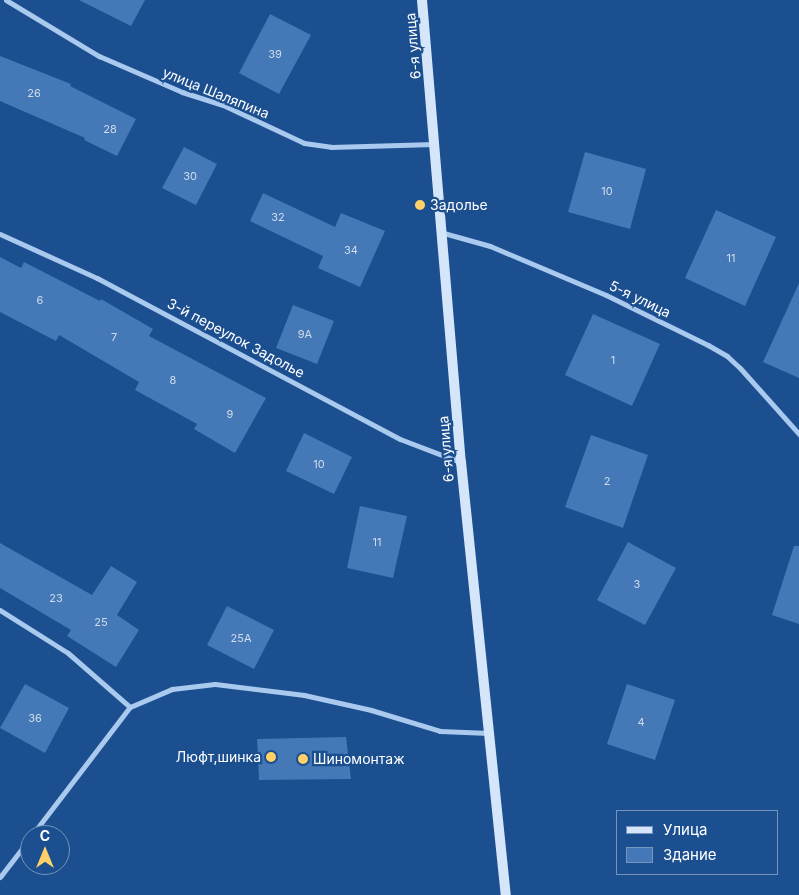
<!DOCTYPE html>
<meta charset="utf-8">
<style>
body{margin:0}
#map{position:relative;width:799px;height:895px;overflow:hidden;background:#1b4f8f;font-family:Inter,sans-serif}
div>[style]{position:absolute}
.building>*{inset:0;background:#4478b7}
.street>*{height:5px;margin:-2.5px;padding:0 2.5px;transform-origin:2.5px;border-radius:2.5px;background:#a9c9ee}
.secondary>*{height:10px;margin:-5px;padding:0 5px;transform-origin:5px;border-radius:5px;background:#d6e6fa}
.dots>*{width:14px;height:14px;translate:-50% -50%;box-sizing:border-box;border:2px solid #1b4f8f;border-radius:50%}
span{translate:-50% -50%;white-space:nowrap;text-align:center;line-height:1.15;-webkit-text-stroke:4.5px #1b4f8f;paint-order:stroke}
.number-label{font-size:11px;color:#d0dded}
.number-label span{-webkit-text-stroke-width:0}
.street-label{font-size:14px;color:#fff}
.poi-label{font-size:14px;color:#fff}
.left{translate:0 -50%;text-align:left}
.right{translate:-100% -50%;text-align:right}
.legend{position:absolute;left:616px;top:810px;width:162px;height:65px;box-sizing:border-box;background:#1b4f8f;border:1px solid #7695bc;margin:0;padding:6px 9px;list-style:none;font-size:15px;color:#fff}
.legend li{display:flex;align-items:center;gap:10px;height:25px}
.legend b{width:25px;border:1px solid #7695bc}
.north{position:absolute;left:20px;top:825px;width:50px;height:50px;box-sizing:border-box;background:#1b4f8f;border:1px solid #7695bc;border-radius:50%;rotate:0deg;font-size:14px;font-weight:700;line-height:20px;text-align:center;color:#fff}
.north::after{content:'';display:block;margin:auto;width:18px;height:22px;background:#ffd166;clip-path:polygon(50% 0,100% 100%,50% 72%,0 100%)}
</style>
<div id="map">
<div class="building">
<div style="clip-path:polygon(79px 0,145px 0,131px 26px)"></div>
<div style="clip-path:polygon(270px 14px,311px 35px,279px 94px,239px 73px)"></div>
<div style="clip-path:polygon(0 56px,71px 84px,70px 86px,136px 119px,117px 156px,84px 140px,85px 138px,0 101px)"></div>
<div style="clip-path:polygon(184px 147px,217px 164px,196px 205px,162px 188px)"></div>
<div style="clip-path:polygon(585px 152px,646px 169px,630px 229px,568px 212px)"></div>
<div style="clip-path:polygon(263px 193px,335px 227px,341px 213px,385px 231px,360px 287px,318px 268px,323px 256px,250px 221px)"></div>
<div style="clip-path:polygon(716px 210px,776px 237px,745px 306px,685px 278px)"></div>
<div style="clip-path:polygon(0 257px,21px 268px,24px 262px,100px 301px,101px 299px,153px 329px,149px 336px,266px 398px,235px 453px,194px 429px,197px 424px,135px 390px,139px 382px,59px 335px,56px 341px,0 312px)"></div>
<div style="clip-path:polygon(799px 283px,799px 378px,763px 362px)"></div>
<div style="clip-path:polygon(293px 305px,334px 321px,317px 364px,276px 348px)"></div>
<div style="clip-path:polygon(593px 314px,660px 344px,632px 406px,565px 375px)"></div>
<div style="clip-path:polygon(304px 433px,352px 457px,334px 494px,286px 471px)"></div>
<div style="clip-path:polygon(591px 435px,648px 455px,623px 528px,565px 507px)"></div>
<div style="clip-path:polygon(360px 506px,407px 516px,393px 578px,347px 568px)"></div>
<div style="clip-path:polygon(628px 542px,676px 568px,645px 625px,597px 600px)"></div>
<div style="clip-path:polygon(0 543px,92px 595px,111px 566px,137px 582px,117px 615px,139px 630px,116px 667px,67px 636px,71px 630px,0 588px)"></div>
<div style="clip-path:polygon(794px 546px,799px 546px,799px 624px,772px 615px)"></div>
<div style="clip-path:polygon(227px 606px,274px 630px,254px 669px,207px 645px)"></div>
<div style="clip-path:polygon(25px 684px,69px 708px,45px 753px,0 728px)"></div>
<div style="clip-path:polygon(627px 684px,675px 700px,655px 760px,607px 744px)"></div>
<div style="clip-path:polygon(346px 737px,351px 779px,259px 780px,257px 739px)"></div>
</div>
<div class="street">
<div style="left:6px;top:0;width:109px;rotate:31.1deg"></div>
<div style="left:99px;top:56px;width:90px;rotate:23.4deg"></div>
<div style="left:182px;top:92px;width:43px;rotate:17.6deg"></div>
<div style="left:223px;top:105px;width:89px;rotate:25.1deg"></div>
<div style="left:304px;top:143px;width:27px;rotate:8deg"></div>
<div style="left:331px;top:147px;width:103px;rotate:-1.7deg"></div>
<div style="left:440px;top:232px;width:52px;rotate:15.6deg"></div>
<div style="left:490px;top:246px;width:126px;rotate:22.9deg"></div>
<div style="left:606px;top:295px;width:114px;rotate:26.1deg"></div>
<div style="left:708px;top:345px;width:22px;rotate:30deg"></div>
<div style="left:727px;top:356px;width:18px;rotate:43deg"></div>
<div style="left:740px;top:368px;width:89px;rotate:48.2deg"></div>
<div style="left:0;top:234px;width:107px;rotate:24.4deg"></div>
<div style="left:97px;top:278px;width:343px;rotate:28deg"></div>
<div style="left:400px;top:439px;width:64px;rotate:21deg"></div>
<div style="left:0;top:610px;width:80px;rotate:32.3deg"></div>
<div style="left:68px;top:653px;width:82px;rotate:41.1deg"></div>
<div style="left:32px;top:835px;width:161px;rotate:-52.6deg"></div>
<div style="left:130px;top:707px;width:46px;rotate:-23.2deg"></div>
<div style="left:172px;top:689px;width:43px;rotate:-6.6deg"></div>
<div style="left:215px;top:684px;width:90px;rotate:7deg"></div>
<div style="left:304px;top:695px;width:69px;rotate:12.6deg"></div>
<div style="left:371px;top:710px;width:72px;rotate:16.9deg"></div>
<div style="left:440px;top:731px;width:49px;rotate:2.3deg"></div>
<div style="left:0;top:877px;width:49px;rotate:-52.4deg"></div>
</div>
<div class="secondary">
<div style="left:422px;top:0;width:464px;rotate:85.2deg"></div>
<div style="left:461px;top:462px;width:435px;rotate:84.1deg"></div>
</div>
<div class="dots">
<div style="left:420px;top:205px;background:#ffd166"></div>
<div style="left:271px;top:757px;background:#ffd166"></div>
<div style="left:303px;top:759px;background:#ffd166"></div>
</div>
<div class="number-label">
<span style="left:275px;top:54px">39</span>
<span style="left:34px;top:93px">26</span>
<span style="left:110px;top:129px">28</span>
<span style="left:190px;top:176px">30</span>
<span style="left:607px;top:191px">10</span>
<span style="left:278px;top:217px">32</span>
<span style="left:351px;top:250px">34</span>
<span style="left:731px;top:258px">11</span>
<span style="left:40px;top:300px">6</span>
<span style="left:305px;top:334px">9А</span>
<span style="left:114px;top:337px">7</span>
<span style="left:613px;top:360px">1</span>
<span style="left:173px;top:380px">8</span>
<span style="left:230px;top:414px">9</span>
<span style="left:319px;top:464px">10</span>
<span style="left:607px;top:481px">2</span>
<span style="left:377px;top:542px">11</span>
<span style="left:637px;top:584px">3</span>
<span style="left:56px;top:598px">23</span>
<span style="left:101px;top:622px">25</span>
<span style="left:241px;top:638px">25А</span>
<span style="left:35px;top:718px">36</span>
<span style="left:641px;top:722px">4</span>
</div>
<div class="street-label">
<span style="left:413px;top:46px;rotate:-95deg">6-я улица</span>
<span style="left:216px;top:93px;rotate:22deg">улица Шаляпина</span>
<span style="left:640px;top:299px;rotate:26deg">5-я улица</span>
<span style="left:236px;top:338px;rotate:28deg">3-й переулок Задолье</span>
<span style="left:446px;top:449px;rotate:-95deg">6-я улица</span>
</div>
<div class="poi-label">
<span class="left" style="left:430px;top:205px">Задолье</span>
<span class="right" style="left:261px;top:757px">Люфт,шинка</span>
<span class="left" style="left:313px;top:759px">Шиномонтаж</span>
</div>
<ul class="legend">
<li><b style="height:6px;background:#d6e6fa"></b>Улица</li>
<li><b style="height:14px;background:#4478b7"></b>Здание</li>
</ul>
<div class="north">С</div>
</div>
